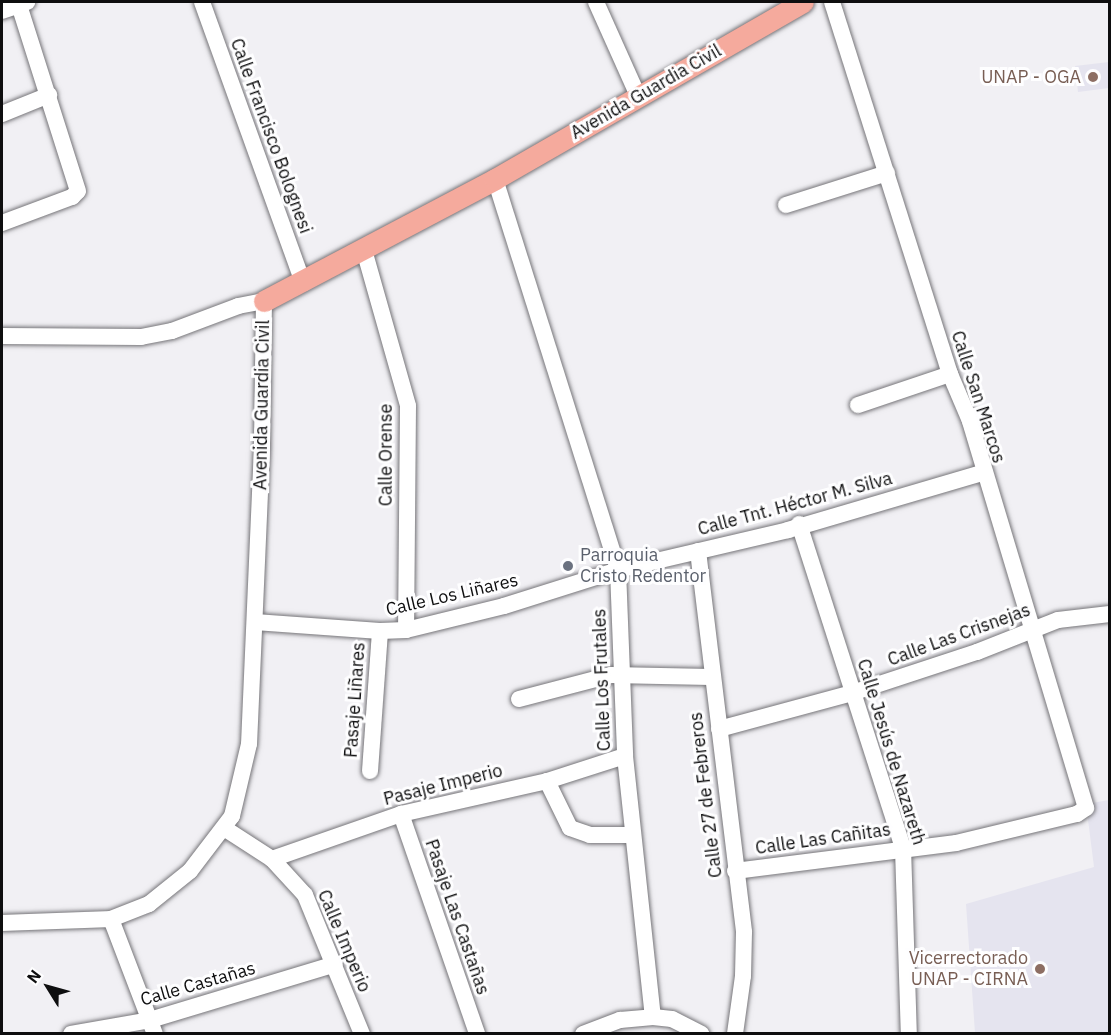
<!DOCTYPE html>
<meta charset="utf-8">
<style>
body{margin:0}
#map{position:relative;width:1111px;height:1035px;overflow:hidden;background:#f1f0f4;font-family:"IBM Plex Sans",sans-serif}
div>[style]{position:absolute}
.built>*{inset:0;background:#e5e4ef}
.roads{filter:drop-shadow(0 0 2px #767579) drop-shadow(0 0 2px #767579)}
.minor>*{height:16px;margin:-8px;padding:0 8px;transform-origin:8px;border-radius:8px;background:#fff}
.major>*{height:21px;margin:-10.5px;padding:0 10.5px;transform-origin:10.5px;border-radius:10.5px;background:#f5aa9d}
.dots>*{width:16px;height:16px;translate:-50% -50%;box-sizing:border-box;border:3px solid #fefeff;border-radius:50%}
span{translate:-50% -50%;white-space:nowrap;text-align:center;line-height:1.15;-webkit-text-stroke:6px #fefeff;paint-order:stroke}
.education-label{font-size:18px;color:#785e54}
.right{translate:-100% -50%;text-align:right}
.street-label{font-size:18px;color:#0e0e0f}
.worship-label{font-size:18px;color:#5b616d}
.left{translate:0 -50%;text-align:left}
.frame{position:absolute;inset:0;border:3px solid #0e0e0f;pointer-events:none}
.north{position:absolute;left:18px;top:957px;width:60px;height:60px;-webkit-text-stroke:4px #fefeff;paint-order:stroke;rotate:307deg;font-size:16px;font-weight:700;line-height:24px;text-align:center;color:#0e0e0f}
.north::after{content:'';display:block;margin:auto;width:21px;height:27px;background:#0e0e0f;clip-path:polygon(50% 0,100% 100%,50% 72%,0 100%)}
</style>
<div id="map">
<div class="built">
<div style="clip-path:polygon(1109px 62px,1109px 88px,1078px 92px,1075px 66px)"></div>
<div style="clip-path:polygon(1109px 800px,1109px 1033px,975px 1033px,966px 904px,1094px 867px,1086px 804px)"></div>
</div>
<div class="roads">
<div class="minor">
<div style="left:202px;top:2px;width:299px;rotate:70.2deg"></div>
<div style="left:596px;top:2px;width:103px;rotate:65.9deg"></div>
<div style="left:2px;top:11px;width:18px;rotate:-19deg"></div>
<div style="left:2px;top:114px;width:51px;rotate:-22deg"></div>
<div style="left:495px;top:179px;width:410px;rotate:72.5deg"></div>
<div style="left:618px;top:570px;width:186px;rotate:87.8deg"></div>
<div style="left:625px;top:756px;width:262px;rotate:83.9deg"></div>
<div style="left:786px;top:205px;width:106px;rotate:-17.6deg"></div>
<div style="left:2px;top:223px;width:75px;rotate:-20.4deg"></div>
<div style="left:72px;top:197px;width:8px;rotate:-45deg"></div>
<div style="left:78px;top:191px;width:195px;rotate:-107.6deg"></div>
<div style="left:19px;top:5px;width:9px;rotate:-21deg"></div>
<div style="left:364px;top:250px;width:162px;rotate:74.2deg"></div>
<div style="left:408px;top:406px;width:224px;rotate:90.5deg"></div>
<div style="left:2px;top:336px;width:139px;rotate:0.4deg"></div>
<div style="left:141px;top:337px;width:32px;rotate:-11deg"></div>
<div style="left:172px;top:331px;width:71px;rotate:-20.7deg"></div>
<div style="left:238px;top:306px;width:26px;rotate:-11deg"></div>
<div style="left:264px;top:301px;width:146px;rotate:90.8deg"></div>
<div style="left:262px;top:447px;width:297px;rotate:92.5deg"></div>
<div style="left:249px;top:744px;width:74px;rotate:103.3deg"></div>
<div style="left:232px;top:816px;width:69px;rotate:127.4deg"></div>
<div style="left:190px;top:871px;width:53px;rotate:141.2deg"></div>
<div style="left:149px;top:904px;width:41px;rotate:158.5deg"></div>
<div style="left:111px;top:919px;width:109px;rotate:177.9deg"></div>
<div style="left:858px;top:405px;width:97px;rotate:-18.6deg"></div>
<div style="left:799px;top:524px;width:340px;rotate:72.2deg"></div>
<div style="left:903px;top:848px;width:186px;rotate:88.2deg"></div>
<div style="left:698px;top:551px;width:384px;rotate:83.1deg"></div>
<div style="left:744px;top:932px;width:44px;rotate:91.3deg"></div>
<div style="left:743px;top:976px;width:59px;rotate:97.9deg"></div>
<div style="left:255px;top:622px;width:125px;rotate:4.1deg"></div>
<div style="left:380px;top:631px;width:26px;rotate:-2deg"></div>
<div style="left:406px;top:630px;width:101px;rotate:-13.8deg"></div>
<div style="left:504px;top:606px;width:120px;rotate:-17.5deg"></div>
<div style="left:618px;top:570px;width:175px;rotate:-13.2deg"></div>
<div style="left:788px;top:530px;width:202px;rotate:-16.4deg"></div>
<div style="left:519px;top:699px;width:95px;rotate:-14.6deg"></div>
<div style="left:611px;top:675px;width:100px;rotate:1.1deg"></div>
<div style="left:719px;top:729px;width:138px;rotate:-15.1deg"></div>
<div style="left:852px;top:693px;width:132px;rotate:-18.2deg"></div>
<div style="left:977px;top:652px;width:87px;rotate:-21.6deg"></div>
<div style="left:1058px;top:620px;width:52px;rotate:-6.6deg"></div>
<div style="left:370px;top:771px;width:140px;rotate:-85.9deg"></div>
<div style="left:547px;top:781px;width:52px;rotate:63.9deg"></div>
<div style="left:570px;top:828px;width:21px;rotate:19deg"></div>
<div style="left:590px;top:835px;width:42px"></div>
<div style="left:401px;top:814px;width:233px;rotate:70.9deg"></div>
<div style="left:224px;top:828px;width:57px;rotate:32.9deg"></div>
<div style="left:272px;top:859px;width:49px;rotate:47.5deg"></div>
<div style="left:305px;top:895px;width:150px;rotate:67.7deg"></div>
<div style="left:272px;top:859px;width:137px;rotate:-19.2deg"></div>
<div style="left:401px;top:814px;width:150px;rotate:-12.7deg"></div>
<div style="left:547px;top:781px;width:82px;rotate:-17.8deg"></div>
<div style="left:735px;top:871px;width:223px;rotate:-7.2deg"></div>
<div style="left:956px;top:843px;width:124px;rotate:-13.5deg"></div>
<div style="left:1077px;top:814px;width:11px;rotate:-34deg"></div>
<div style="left:1086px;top:808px;width:404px;rotate:-106.7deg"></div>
<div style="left:970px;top:421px;width:51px;rotate:-113.1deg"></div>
<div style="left:950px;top:374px;width:390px;rotate:-107.6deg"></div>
<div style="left:111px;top:919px;width:123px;rotate:69.1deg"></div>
<div style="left:71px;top:1034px;width:80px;rotate:-10deg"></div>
<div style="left:150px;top:1020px;width:193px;rotate:-16.8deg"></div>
<div style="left:583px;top:1034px;width:40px;rotate:-21deg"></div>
<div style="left:620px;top:1020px;width:33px;rotate:-5deg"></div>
<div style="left:653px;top:1017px;width:19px;rotate:6deg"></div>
<div style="left:672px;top:1019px;width:33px;rotate:27deg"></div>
</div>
<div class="major">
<div style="left:264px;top:301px;width:261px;rotate:-27.8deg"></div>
<div style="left:495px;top:179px;width:355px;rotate:-29.9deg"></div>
</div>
</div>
<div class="dots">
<div style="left:1093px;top:77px;background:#8d6e63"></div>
<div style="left:568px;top:566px;background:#6b7280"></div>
<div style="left:1040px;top:969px;background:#8d6e63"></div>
</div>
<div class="education-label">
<span class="right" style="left:1081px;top:77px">UNAP - OGA</span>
<span class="right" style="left:1028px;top:969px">Vicerrectorado<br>UNAP - CIRNA</span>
</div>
<div class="street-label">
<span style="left:646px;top:92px;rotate:-30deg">Avenida Guardia Civil</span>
<span style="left:271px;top:136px;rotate:70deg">Calle Francisco Bolognesi</span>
<span style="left:978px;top:397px;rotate:72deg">Calle San Marcos</span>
<span style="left:262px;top:405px;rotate:-89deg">Avenida Guardia Civil</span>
<span style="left:386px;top:455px;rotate:-90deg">Calle Orense</span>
<span style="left:795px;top:504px;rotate:-15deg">Calle Tnt. Héctor M. Silva</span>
<span style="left:452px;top:595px;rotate:-13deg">Calle Los Liñares</span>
<span style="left:959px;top:635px;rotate:-20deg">Calle Las Crisnejas</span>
<span style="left:602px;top:680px;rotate:-92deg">Calle Los Frutales</span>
<span style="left:355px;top:700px;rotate:-86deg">Pasaje Liñares</span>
<span style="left:891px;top:752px;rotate:73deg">Calle Jesús de Nazareth</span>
<span style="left:443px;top:785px;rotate:-14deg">Pasaje Imperio</span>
<span style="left:706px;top:795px;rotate:-97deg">Calle 27 de Febreros</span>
<span style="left:823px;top:839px;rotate:-8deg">Calle Las Cañitas</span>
<span style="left:457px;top:917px;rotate:71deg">Pasaje Las Castañas</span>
<span style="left:344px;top:941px;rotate:67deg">Calle Imperio</span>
<span style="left:198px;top:984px;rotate:-16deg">Calle Castañas</span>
</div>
<div class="worship-label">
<span class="left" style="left:580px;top:566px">Parroquia<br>Cristo Redentor</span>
</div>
<div class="frame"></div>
<div class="north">N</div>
</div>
